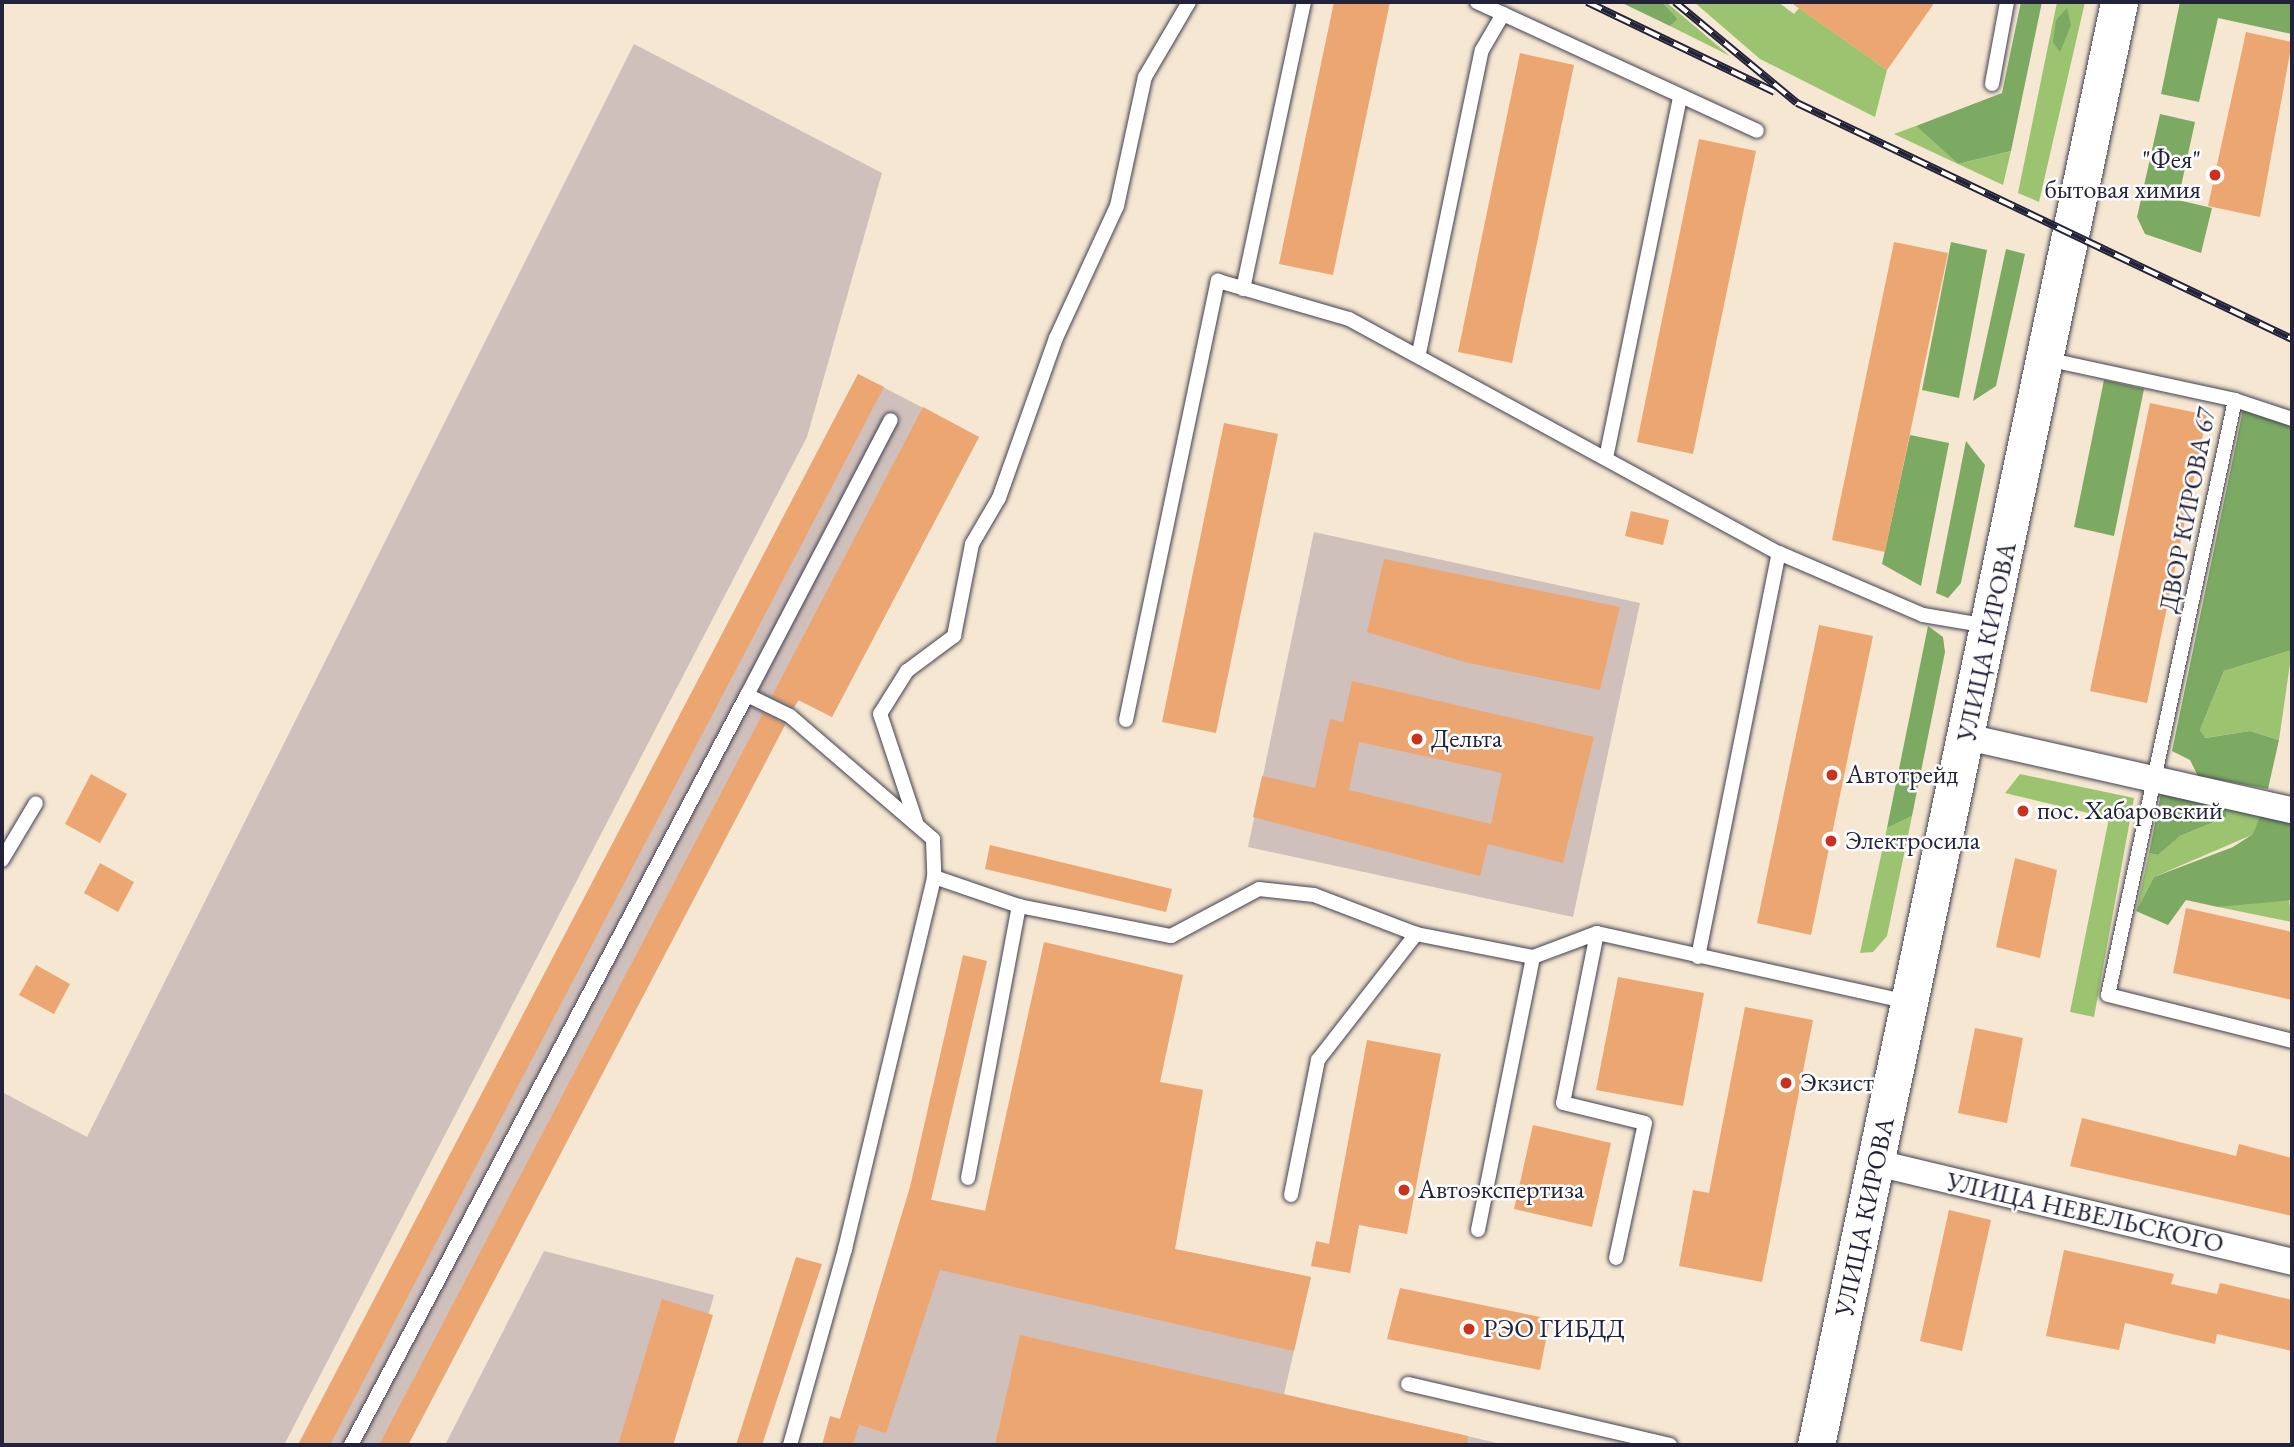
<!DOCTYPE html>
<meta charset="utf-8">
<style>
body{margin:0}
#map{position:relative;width:2294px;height:1447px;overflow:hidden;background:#f5e7d1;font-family:"EB Garamond",serif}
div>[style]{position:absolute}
.industrial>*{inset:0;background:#d0c0bc}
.green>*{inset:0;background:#9cc470}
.forest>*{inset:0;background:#7daa62}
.building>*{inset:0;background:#eca671}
.roads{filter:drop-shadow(0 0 2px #424052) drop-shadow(0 0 2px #424052)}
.lane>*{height:14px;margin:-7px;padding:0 7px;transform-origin:7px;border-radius:7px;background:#fff}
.street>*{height:26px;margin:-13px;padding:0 13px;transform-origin:13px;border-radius:13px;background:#fff}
.secondary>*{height:37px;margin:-18.5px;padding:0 18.5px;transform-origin:18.5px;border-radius:18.5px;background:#fff}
.rail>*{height:8px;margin-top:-4px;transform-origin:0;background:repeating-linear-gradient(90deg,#fff 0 16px,#22223b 0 32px);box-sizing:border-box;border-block:2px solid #22223b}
.dots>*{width:19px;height:19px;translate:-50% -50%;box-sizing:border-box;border:4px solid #fff;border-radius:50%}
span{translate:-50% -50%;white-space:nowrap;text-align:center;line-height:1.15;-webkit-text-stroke:5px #fff;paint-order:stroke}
.poi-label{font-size:26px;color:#22223b}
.right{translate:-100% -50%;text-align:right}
.left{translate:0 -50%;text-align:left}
.street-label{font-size:26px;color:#22223b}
.frame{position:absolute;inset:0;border:4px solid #22223b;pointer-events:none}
</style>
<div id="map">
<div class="industrial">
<div style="clip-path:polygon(634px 44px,882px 173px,807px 437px,284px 1445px,2px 1445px,2px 1092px,87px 1137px)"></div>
<div style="clip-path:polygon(858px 374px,979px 437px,832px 717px,798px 700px,408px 1445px,298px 1445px)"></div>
<div style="clip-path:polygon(1314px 532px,1640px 603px,1573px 917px,1248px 847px)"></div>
<div style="clip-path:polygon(908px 1195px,1311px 1277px,1284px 1394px,1506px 1445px,853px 1445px,858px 1425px,840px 1419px)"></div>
<div style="clip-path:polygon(544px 1251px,714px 1295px,673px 1445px,445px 1445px)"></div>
</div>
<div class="green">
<div style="clip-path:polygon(1662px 2px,1666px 2px,1730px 56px,1670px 26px,1678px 19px)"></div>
<div style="clip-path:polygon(1694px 2px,1778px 2px,1794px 14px,1799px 8px,1887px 70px,1875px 117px,1760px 59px)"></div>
<div style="clip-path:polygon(2057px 2px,2085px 2px,2039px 202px,2018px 193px)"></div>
<div style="clip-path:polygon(1916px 126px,1958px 164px,2011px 151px,2003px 185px,1958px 164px,1894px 134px)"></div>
<div style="clip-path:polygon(2292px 650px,2279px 740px,2250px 731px,2204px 738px,2200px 730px,2224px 671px)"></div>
<div style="clip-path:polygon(2020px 774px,2134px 798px,2094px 1017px,2070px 1012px,2109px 818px,2005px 793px)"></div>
<div style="clip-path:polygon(2227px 804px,2262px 811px,2254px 834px,2154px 877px,2136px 911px,2149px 853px,2158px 855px,2180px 836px,2226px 817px)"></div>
<div style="clip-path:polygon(1912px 816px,1887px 936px,1873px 952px,1860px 953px,1887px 828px)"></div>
<div style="clip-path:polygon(2289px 899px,2292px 922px,2218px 907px,2244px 903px)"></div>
</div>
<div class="forest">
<div style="clip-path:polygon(1620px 2px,1662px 2px,1678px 19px,1670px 26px)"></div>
<div style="clip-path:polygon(2021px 2px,2042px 2px,2011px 151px,1958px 164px,1916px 126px,2002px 93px)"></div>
<div style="clip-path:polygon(2180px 2px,2292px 2px,2292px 34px,2218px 18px,2199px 102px,2161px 94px)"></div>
<div style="clip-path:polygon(2067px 8px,2071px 25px,2060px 52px,2053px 42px,2056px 20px)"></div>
<div style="clip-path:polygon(2160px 114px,2195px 122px,2178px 200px,2212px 208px,2201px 253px,2145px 234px,2137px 217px)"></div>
<div style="clip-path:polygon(1951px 242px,1987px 250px,1959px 398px,1922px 390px)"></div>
<div style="clip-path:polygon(2006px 249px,2025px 254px,1996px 386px,1973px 401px)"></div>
<div style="clip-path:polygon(2104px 380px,2144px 389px,2114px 536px,2074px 527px)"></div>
<div style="clip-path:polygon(2243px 410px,2292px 427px,2292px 650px,2224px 671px,2200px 730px,2205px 738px,2250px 731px,2279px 740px,2268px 789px,2198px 776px,2190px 760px,2172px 751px)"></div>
<div style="clip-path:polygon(1910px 435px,1949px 443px,1921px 586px,1882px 564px)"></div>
<div style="clip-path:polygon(1966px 441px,1985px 465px,1961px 583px,1948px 598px,1936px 593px)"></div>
<div style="clip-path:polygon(1928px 626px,1943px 637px,1945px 652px,1912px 816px,1887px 828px)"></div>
<div style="clip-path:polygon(2162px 789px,2227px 804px,2226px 817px,2180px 836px,2158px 855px,2149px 853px)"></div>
<div style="clip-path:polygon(2262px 811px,2292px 818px,2292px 900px,2218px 907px,2186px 900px,2168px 925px,2136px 911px,2154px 877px,2233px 847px,2253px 834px)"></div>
</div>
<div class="building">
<div style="clip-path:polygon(1334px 2px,1390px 2px,1333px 275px,1279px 264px)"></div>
<div style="clip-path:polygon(1790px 2px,1935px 2px,1887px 70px)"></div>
<div style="clip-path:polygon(2246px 32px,2292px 42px,2260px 217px,2208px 206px)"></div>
<div style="clip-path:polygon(1520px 53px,1574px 65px,1512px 363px,1458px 352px)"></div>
<div style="clip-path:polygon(1699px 139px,1756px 151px,1693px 454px,1637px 442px)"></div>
<div style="clip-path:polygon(1894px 242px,1948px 253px,1885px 552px,1832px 540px)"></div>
<div style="clip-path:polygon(858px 374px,884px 387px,330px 1445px,298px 1445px)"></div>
<div style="clip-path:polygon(2150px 403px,2207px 415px,2147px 703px,2090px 691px)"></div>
<div style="clip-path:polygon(923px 407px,979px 437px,832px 717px,799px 700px,794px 707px,772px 696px)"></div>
<div style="clip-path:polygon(1224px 423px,1278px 434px,1216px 733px,1162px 722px)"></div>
<div style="clip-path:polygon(1631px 511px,1669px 520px,1663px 545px,1625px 536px)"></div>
<div style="clip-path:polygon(1384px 559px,1620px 607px,1600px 690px,1464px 662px,1367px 632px)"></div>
<div style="clip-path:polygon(1819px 625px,1873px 636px,1811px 935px,1757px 923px)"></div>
<div style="clip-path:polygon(evenodd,1352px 681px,1594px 737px,1563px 863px,1488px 844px,1480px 876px,1253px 817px,1262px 776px,1315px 788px,1330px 719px,1343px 722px,1352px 681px,1359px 742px,1502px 773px,1491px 824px,1349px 790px,1359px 742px)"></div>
<div style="clip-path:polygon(763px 713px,785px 725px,408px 1445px,379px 1445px)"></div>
<div style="clip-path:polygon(91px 774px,127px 794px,100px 843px,65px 824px)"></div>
<div style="clip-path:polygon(990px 845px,1172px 889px,1166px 912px,985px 869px)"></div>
<div style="clip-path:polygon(2015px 858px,2057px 870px,2040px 958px,1996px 947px)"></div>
<div style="clip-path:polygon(100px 863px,134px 882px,118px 912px,84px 893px)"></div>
<div style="clip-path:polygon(2186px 908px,2292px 932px,2292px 1000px,2173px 973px)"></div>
<div style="clip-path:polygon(1044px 942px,1183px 975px,1160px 1082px,1203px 1090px,1175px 1249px,1311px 1277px,1294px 1351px,940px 1270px,886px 1433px,844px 1420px,859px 1425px,853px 1445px,822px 1445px,830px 1416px,840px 1419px,910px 1187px,963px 955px,987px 961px,931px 1200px,985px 1211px)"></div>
<div style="clip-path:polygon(36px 965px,70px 984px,54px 1014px,19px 995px)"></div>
<div style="clip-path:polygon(1618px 977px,1704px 993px,1683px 1106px,1596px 1090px)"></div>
<div style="clip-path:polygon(1745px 1007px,1813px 1020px,1762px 1282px,1679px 1266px,1693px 1190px,1709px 1193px)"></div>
<div style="clip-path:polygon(1975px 1028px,2023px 1038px,2007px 1123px,1958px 1113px)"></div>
<div style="clip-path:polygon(1367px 1040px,1441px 1054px,1407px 1234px,1359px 1225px,1350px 1273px,1311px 1266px,1316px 1241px,1329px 1244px)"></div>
<div style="clip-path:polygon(2082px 1118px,2236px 1156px,2239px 1144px,2292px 1158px,2292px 1216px,2070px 1166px)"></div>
<div style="clip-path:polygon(1533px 1125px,1611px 1143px,1592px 1227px,1514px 1209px)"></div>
<div style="clip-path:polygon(1949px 1210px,1991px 1220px,1962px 1351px,1920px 1341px)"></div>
<div style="clip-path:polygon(2064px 1250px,2174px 1274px,2171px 1284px,2217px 1294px,2220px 1283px,2292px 1300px,2292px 1351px,2217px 1334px,2215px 1344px,2125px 1323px,2119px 1350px,2046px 1336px)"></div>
<div style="clip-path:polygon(796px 1257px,822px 1264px,762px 1445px,736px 1445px)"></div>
<div style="clip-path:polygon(1400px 1288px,1550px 1319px,1540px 1370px,1387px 1339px)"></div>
<div style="clip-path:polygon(662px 1299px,713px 1315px,673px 1445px,618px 1445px)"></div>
<div style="clip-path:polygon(1020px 1335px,1468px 1436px,1467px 1445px,995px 1445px)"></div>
</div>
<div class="roads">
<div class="lane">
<div style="left:1477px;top:2px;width:308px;rotate:24.7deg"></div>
<div style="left:1992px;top:84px;width:83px;rotate:-79.6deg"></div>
<div style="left:1243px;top:289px;width:293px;rotate:-78deg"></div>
<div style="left:1419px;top:353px;width:309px;rotate:-78.3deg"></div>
<div style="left:1482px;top:50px;width:42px;rotate:-59.7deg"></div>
<div style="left:2046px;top:359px;width:193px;rotate:12.2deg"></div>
<div style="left:2235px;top:400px;width:608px;rotate:102.05deg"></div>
<div style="left:2108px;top:995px;width:190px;rotate:14deg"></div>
<div style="left:2235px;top:400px;width:60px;rotate:18.4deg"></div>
<div style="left:1606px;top:458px;width:369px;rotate:-78.4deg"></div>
<div style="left:747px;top:695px;width:310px;rotate:-62.4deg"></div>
<div style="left:1126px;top:720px;width:449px;rotate:-78.2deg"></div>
<div style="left:1218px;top:281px;width:136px;rotate:16.2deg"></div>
<div style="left:1349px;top:319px;width:490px;rotate:28.6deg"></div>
<div style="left:1779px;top:553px;width:157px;rotate:23.3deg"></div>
<div style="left:1923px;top:615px;width:66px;rotate:9.6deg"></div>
<div style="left:916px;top:822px;width:114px;rotate:-108.4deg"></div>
<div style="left:880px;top:714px;width:51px;rotate:-57.9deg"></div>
<div style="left:907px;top:671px;width:59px;rotate:-36.7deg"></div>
<div style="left:954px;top:636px;width:94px;rotate:-78.9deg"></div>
<div style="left:972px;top:544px;width:53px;rotate:-59.6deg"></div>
<div style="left:999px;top:498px;width:170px;rotate:-70.4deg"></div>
<div style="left:1056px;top:338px;width:145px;rotate:-65.2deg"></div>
<div style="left:1117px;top:206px;width:132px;rotate:-77.8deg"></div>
<div style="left:1145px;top:77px;width:87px;rotate:-59.6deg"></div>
<div style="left:2px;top:860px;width:66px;rotate:-59.2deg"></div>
<div style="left:1597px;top:933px;width:173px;rotate:101.3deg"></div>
<div style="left:1563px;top:1103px;width:84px;rotate:13.7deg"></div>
<div style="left:1645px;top:1123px;width:138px;rotate:102.1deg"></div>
<div style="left:1698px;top:957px;width:412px;rotate:-78.7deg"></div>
<div style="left:968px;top:1178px;width:277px;rotate:-79.4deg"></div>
<div style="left:1019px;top:906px;width:155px;rotate:11.2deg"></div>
<div style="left:1171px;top:936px;width:100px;rotate:-28.1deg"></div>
<div style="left:1259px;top:889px;width:55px;rotate:6.2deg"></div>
<div style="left:1314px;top:895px;width:109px;rotate:20.9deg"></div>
<div style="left:1291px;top:1195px;width:138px;rotate:-78.7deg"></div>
<div style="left:1318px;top:1060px;width:160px;rotate:-52.1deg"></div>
<div style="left:1416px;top:934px;width:119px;rotate:11.1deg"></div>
<div style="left:1478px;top:1230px;width:278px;rotate:-78.6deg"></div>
<div style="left:1533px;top:957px;width:68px;rotate:-20.6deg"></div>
<div style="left:1597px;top:933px;width:320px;rotate:12.5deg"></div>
<div style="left:1408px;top:1384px;width:269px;rotate:13.1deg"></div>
<div style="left:351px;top:1445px;width:848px;rotate:-62.17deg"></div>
<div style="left:747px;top:695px;width:48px;rotate:26deg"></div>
<div style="left:790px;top:716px;width:189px;rotate:40.7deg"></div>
<div style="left:933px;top:839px;width:38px;rotate:88deg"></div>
<div style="left:790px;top:1445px;width:204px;rotate:-74.3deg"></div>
<div style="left:845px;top:1249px;width:382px;rotate:-76.5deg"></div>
<div style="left:934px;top:877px;width:90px;rotate:18.8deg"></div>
</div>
<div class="street">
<div style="left:1967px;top:737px;width:333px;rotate:12.7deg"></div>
<div style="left:1877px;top:1163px;width:427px;rotate:13.4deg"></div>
</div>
<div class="secondary">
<div style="left:1816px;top:1445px;width:1474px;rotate:-78.14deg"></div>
</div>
</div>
<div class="rail">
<div style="left:1587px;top:2px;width:208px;rotate:25.6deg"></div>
<div style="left:1675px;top:2px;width:158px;rotate:39.6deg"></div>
<div style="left:1797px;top:103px;width:548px;rotate:25.49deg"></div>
</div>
<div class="dots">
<div style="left:2215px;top:175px;background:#c8321e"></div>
<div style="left:1417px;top:739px;background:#c8321e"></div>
<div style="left:1832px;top:775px;background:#c8321e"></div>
<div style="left:2023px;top:811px;background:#c8321e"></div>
<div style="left:1831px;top:841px;background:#c8321e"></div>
<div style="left:1786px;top:1083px;background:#c8321e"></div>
<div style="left:1404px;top:1190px;background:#c8321e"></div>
<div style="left:1469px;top:1329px;background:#c8321e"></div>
</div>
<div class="poi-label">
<span class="right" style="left:2201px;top:175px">"Фея"<br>бытовая химия</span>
<span class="left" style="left:1431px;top:739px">Дельта</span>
<span class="left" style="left:1846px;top:775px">Автотрейд</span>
<span class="left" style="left:2037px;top:811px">пос. Хабаровский</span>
<span class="left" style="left:1845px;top:841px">Электросила</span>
<span class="left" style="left:1800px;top:1083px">Экзист</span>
<span class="left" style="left:1418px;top:1190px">Автоэкспертиза</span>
<span class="left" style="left:1483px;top:1329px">РЭО ГИБДД</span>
</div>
<div class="street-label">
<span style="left:2188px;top:510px;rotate:-79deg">ДВОР КИРОВА 67</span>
<span style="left:1987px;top:642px;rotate:-78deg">УЛИЦА КИРОВА</span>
<span style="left:2085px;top:1213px;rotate:13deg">УЛИЦА НЕВЕЛЬСКОГО</span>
<span style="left:1865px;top:1217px;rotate:-78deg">УЛИЦА КИРОВА</span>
</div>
<div class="frame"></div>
</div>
